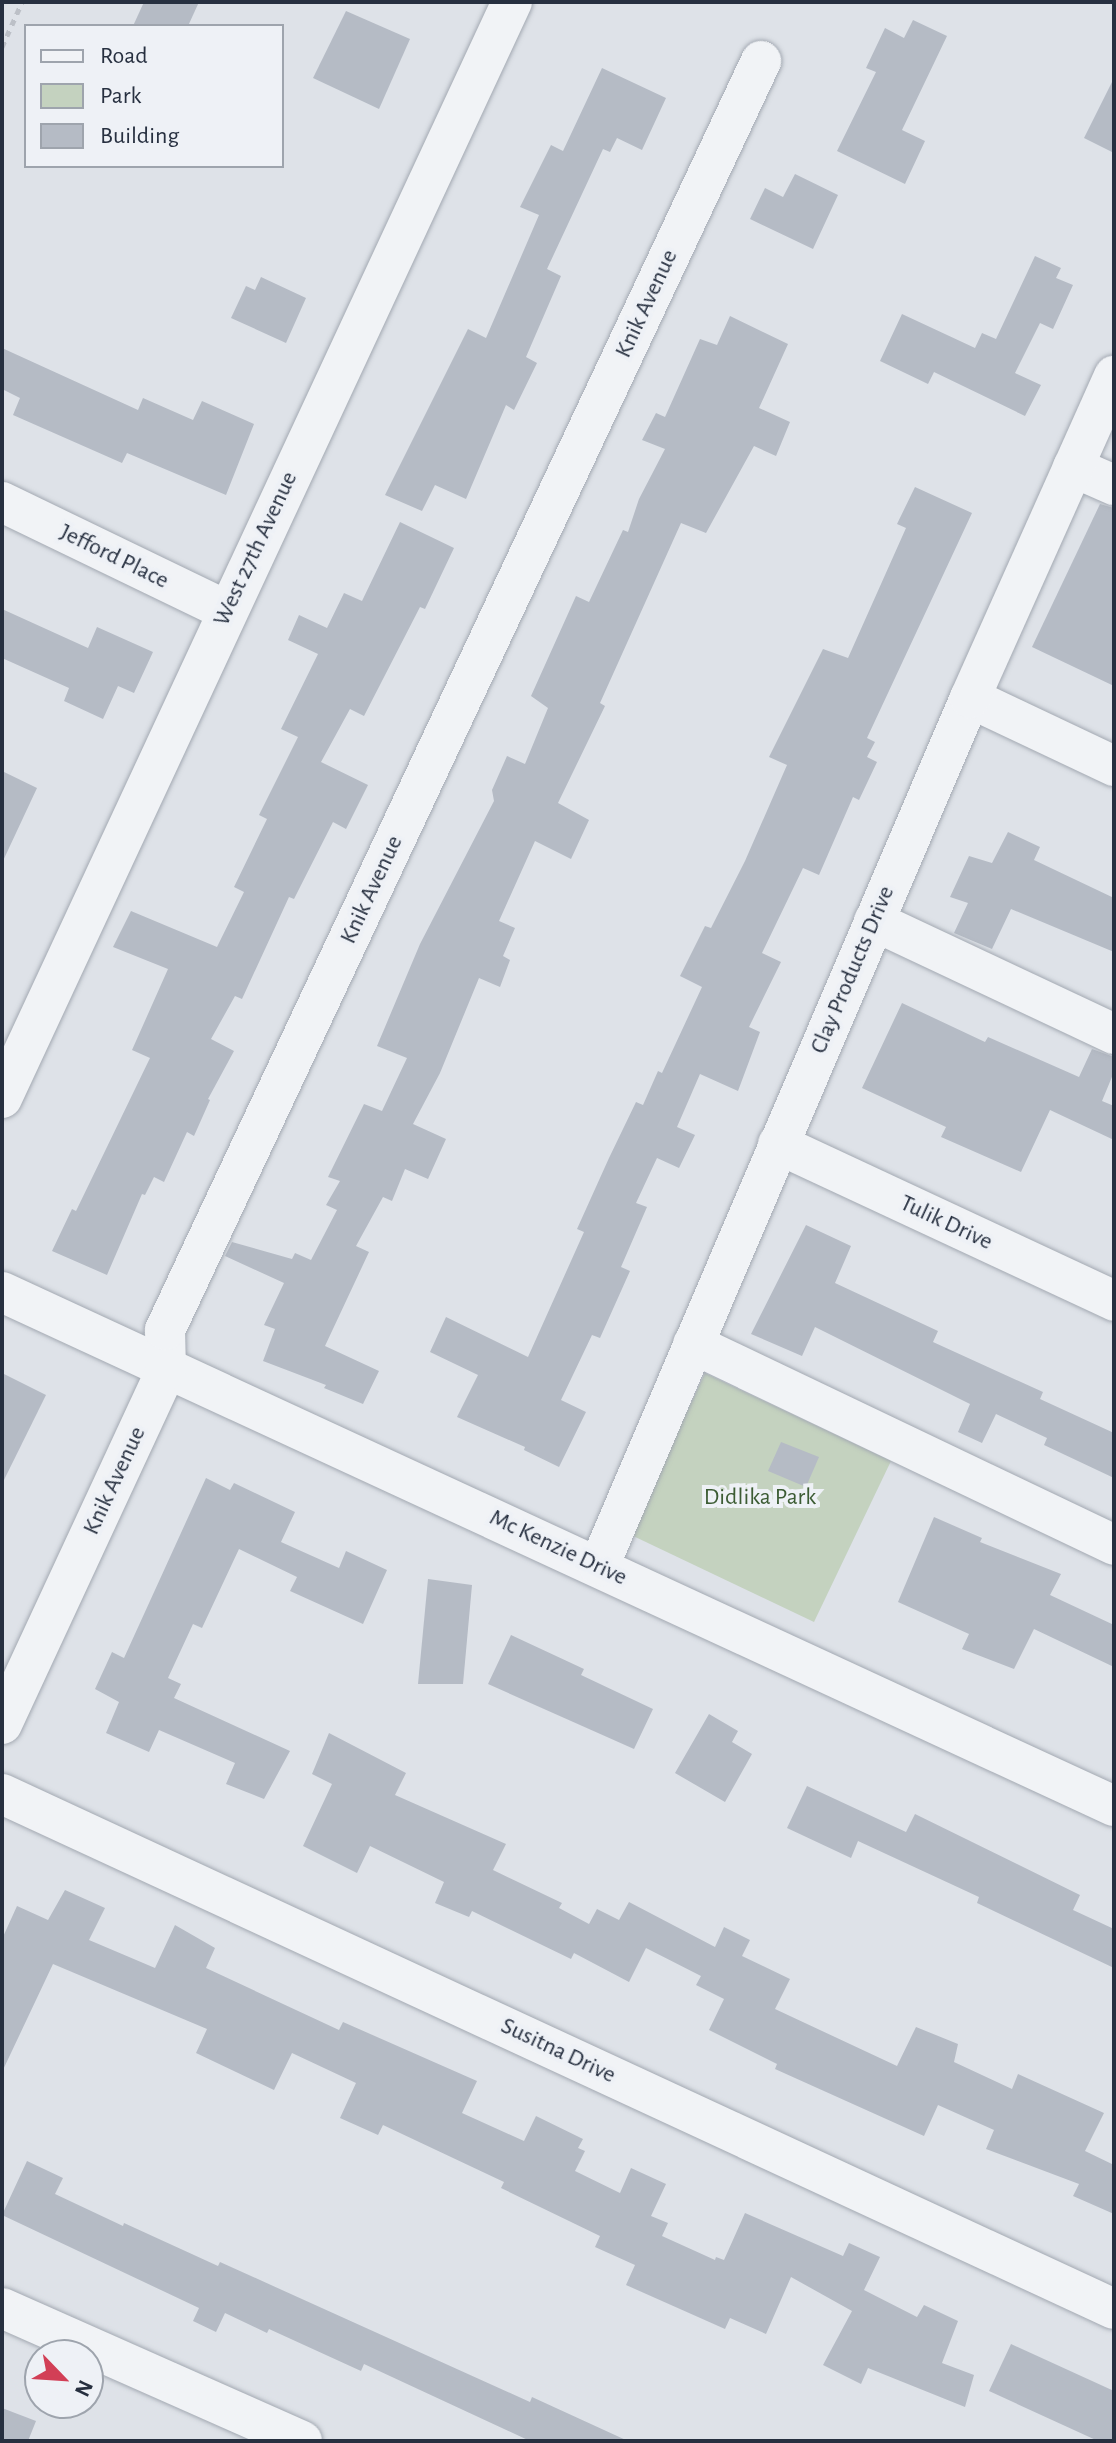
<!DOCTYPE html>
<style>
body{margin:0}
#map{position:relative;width:1116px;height:2443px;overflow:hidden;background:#dee2e8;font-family:"Alegreya Sans",sans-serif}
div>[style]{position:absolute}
.green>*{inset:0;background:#c4d2bf}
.building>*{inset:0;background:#b5bbc5}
.path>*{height:5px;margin-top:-2.5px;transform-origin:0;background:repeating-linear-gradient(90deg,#bcc0c7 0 6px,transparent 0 12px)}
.roads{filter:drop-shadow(0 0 2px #a3a9b2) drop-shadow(0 0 2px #a3a9b2)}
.minor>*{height:40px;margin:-20px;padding:0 20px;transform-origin:20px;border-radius:20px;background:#f1f3f6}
span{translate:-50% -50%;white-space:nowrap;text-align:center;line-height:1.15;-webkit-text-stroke:8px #eef1f6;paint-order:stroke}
.street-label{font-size:24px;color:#273040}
.park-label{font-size:24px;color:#3c5c34}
.frame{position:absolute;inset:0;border:4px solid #273040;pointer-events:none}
.legend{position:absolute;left:24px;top:24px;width:260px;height:144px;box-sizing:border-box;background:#eef1f6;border:2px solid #9ea4ad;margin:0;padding:10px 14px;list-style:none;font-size:24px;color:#273040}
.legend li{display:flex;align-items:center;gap:16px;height:40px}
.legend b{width:40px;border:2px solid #9ea4ad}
.north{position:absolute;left:24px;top:2339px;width:80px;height:80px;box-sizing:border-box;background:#eef1f6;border:2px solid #9ea4ad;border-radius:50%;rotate:115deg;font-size:22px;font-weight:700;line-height:32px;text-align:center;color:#273040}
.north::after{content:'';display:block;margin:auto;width:28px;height:36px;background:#d23f56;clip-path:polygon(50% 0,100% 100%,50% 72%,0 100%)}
</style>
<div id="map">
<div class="green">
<div style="clip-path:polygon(705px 1373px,891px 1461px,814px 1622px,629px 1534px)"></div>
</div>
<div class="building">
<div style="clip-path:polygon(144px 2px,199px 2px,188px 26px,133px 26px)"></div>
<div style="clip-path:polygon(346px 11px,410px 39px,379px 109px,313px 78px)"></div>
<div style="clip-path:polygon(913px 20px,947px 36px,902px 130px,925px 141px,905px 184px,837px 151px,876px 72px,866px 68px,885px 28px,904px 38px)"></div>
<div style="clip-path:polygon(602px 68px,666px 98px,642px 150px,617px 138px,610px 152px,603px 149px,547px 269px,561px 276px,526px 357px,537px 363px,514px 410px,506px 405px,466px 499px,435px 485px,422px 511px,385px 495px,468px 329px,486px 338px,539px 215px,520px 207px,551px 145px,563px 151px)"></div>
<div style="clip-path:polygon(1114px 78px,1114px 153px,1084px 138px)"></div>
<div style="clip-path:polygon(795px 174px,838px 195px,813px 249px,750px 219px,765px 188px,783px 197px)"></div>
<div style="clip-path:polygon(1035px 256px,1061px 268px,1056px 278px,1073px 285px,1053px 329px,1040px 323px,1015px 373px,1041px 385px,1025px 416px,934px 372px,928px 384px,880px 361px,902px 314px,975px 348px,982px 333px,996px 339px)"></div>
<div style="clip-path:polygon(261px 277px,306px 298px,286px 343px,231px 318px,246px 286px,255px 290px)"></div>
<div style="clip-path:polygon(730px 316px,788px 344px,759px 408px,790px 422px,776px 456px,754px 446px,706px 533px,681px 523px,600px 703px,605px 706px,558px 803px,589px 820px,571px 859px,535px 841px,499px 921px,515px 928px,503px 956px,510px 960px,500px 987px,479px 978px,440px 1073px,413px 1124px,446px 1139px,428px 1179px,405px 1169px,392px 1201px,383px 1197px,356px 1246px,369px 1252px,325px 1346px,379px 1371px,363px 1404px,324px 1388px,326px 1385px,263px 1361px,275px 1329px,264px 1325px,284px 1283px,225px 1256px,232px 1242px,292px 1259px,295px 1253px,311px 1260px,337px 1210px,326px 1205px,340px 1181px,328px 1177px,364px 1104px,382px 1111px,407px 1058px,377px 1046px,420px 944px,494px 801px,492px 790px,507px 756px,525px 764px,548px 708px,531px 696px,576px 596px,589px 602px,623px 530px,628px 532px,639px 499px,665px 449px,642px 440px,656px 413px,665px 417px,700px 339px,717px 345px)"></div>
<div style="clip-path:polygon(2px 348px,138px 410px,143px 398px,193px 420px,202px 401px,254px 424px,226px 495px,127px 453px,122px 463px,13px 415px,20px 398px,2px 389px)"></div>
<div style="clip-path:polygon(915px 487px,972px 513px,867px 738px,875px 742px,867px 757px,877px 762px,859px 800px,853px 797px,819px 875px,803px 868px,762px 953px,781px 962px,749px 1027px,760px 1032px,738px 1091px,700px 1074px,677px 1127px,695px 1135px,679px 1168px,657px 1158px,636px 1203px,647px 1207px,621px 1267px,630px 1271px,600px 1338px,592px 1335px,561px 1400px,586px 1412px,559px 1467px,524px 1450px,525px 1447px,457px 1417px,478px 1375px,430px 1352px,446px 1317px,528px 1357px,584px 1232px,577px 1229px,609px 1158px,636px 1102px,643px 1105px,658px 1071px,662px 1073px,702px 987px,680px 976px,705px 926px,711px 928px,745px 861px,787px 765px,769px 757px,823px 649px,848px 658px,906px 528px,897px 524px)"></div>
<div style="clip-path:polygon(1100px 504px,1114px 508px,1114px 686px,1032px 647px)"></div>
<div style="clip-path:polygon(400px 522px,454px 548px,425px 609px,420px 607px,364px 716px,350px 709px,321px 762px,368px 785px,346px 829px,333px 822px,294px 899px,289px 897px,242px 999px,235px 996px,211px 1039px,234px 1051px,208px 1099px,210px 1100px,194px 1136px,187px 1132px,164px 1182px,154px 1177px,145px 1195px,142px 1194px,107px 1275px,52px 1251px,72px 1209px,76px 1211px,150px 1058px,132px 1050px,168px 969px,113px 947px,131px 911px,217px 947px,244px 892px,234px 887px,267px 819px,259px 815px,298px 737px,281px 729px,318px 654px,288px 640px,299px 615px,327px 628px,344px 593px,362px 601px)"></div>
<div style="clip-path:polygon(2px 609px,88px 648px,97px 627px,153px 652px,134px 693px,118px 686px,103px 719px,64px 701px,69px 688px,2px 658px)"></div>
<div style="clip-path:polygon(2px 771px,37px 788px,2px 863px)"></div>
<div style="clip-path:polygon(1008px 832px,1040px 847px,1034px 860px,1114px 898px,1114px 952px,1011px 909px,992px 949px,954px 933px,968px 903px,950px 897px,969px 856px,992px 863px)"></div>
<div style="clip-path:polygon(902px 1003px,985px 1042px,988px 1037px,1079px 1077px,1092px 1049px,1114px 1057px,1114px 1072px,1102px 1101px,1114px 1106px,1114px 1140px,1050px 1110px,1021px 1172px,941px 1137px,946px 1127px,862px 1088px)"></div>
<div style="clip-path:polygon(806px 1225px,851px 1246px,835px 1283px,938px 1331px,933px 1342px,1043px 1392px,1040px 1399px,1114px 1433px,1114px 1478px,1044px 1445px,1047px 1438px,996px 1414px,982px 1443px,958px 1432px,970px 1404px,815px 1327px,802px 1356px,751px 1334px)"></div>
<div style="clip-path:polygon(2px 1373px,46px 1395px,2px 1484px)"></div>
<div style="clip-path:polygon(781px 1442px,819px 1457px,806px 1487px,768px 1471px)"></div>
<div style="clip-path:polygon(206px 1478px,230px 1490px,234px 1483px,295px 1512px,281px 1542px,339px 1568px,346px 1551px,387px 1570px,363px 1624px,290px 1591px,297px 1577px,239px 1549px,202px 1628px,193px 1624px,168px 1678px,181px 1684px,174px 1698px,290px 1751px,264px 1799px,226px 1784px,235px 1763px,159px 1730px,149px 1752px,106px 1733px,119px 1702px,95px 1689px,112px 1652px,124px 1658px)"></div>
<div style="clip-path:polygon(934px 1517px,982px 1538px,980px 1542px,1061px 1574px,1050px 1595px,1114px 1625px,1114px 1667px,1034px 1629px,1014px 1669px,962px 1649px,969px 1634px,898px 1602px)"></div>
<div style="clip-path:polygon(428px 1579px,472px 1585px,463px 1684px,418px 1684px)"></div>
<div style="clip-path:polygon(511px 1635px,584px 1669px,581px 1675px,653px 1709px,634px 1749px,488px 1684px)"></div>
<div style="clip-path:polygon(709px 1714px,738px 1731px,732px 1742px,752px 1754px,725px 1802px,675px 1773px)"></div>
<div style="clip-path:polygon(329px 1733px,406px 1773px,395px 1795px,506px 1844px,493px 1870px,562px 1903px,559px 1908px,589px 1924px,597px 1909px,619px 1920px,629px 1902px,715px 1947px,724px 1927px,750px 1940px,742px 1956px,790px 1979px,775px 2009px,897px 2066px,916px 2027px,958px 2044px,954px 2062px,1012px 2089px,1018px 2074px,1104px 2113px,1085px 2151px,1114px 2165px,1114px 2214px,1073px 2196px,1079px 2184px,986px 2149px,994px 2130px,938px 2105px,924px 2136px,775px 2069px,777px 2064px,709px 2030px,724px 1999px,696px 1985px,701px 1976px,646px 1948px,629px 1982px,574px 1953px,571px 1959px,472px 1911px,469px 1917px,435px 1903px,444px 1882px,370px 1846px,357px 1873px,303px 1846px,332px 1784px,312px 1774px)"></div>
<div style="clip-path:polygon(807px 1786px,906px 1832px,915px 1814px,1080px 1895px,1073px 1910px,1114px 1929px,1114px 1968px,977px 1903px,979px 1897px,858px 1841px,851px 1858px,787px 1828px)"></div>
<div style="clip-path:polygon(65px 1890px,105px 1908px,89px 1940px,155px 1968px,175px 1925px,215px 1948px,206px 1968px,339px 2030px,343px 2022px,477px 2081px,462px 2113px,524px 2141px,536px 2116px,583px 2139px,578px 2148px,585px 2151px,575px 2171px,620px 2193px,631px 2168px,666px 2184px,651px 2216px,668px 2223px,662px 2236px,715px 2260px,716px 2257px,724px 2260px,745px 2213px,843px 2256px,849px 2243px,880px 2257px,864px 2290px,917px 2317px,924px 2305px,958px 2321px,942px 2363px,974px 2375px,965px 2407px,868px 2368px,861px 2384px,823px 2365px,852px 2311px,791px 2277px,766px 2334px,730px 2318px,725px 2329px,626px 2285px,635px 2265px,595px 2247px,600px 2236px,501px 2188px,504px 2182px,383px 2125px,378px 2135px,340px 2118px,356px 2083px,292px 2053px,274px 2090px,196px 2053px,207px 2029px,53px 1964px,2px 2072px,2px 1939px,17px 1906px,48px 1920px)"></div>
<div style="clip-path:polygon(27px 2161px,63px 2178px,55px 2194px,123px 2226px,124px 2223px,218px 2266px,220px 2262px,530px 2402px,532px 2397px,628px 2441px,530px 2441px,364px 2364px,361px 2371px,269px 2329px,267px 2333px,225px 2313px,216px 2332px,193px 2321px,199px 2308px,2px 2215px)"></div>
<div style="clip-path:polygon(1011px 2344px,1114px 2391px,1114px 2441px,1098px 2441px,989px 2391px)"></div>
<div style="clip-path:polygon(2px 2408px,36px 2421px,28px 2441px,2px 2441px)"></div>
</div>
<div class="path">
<div style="left:2px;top:47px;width:49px;rotate:-66deg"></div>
</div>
<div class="roads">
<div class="minor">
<div style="left:1073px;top:467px;width:45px;rotate:23.7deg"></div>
<div style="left:2px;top:502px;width:250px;rotate:25.8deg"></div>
<div style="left:970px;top:698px;width:159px;rotate:25.3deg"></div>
<div style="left:874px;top:921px;width:265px;rotate:25.2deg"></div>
<div style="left:2px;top:1098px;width:1209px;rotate:-65.05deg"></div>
<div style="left:778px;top:1144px;width:371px;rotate:25deg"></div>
<div style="left:2px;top:1292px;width:1225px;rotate:24.81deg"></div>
<div style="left:693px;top:1344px;width:467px;rotate:25.5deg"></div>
<div style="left:599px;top:1566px;width:944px;rotate:-66.86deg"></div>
<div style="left:970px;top:698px;width:353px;rotate:-65.9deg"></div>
<div style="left:2px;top:1724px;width:390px;rotate:-65.1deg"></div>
<div style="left:166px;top:1370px;width:40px;rotate:-91.4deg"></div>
<div style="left:165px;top:1330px;width:1402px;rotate:-64.84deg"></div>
<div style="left:2px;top:1794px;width:1225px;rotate:24.85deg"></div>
<div style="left:2px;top:2308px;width:328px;rotate:23.9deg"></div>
</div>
</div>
<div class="street-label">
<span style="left:647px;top:304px;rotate:-65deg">Knik Avenue</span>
<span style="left:256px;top:549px;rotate:-65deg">West 27th Avenue</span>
<span style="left:114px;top:557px;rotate:26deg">Jefford Place</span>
<span style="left:372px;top:890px;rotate:-65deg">Knik Avenue</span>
<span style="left:853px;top:970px;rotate:-67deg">Clay Products Drive</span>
<span style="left:946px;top:1223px;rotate:25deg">Tulik Drive</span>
<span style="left:115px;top:1481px;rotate:-65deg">Knik Avenue</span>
<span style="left:558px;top:1548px;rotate:25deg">Mc Kenzie Drive</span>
<span style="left:558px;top:2051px;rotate:25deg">Susitna Drive</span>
</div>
<div class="park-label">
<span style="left:760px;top:1498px">Didlika Park</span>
</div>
<div class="frame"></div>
<ul class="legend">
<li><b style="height:10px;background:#f1f3f6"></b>Road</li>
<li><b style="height:22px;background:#c4d2bf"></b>Park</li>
<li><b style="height:22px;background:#b5bbc5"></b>Building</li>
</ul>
<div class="north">N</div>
</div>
